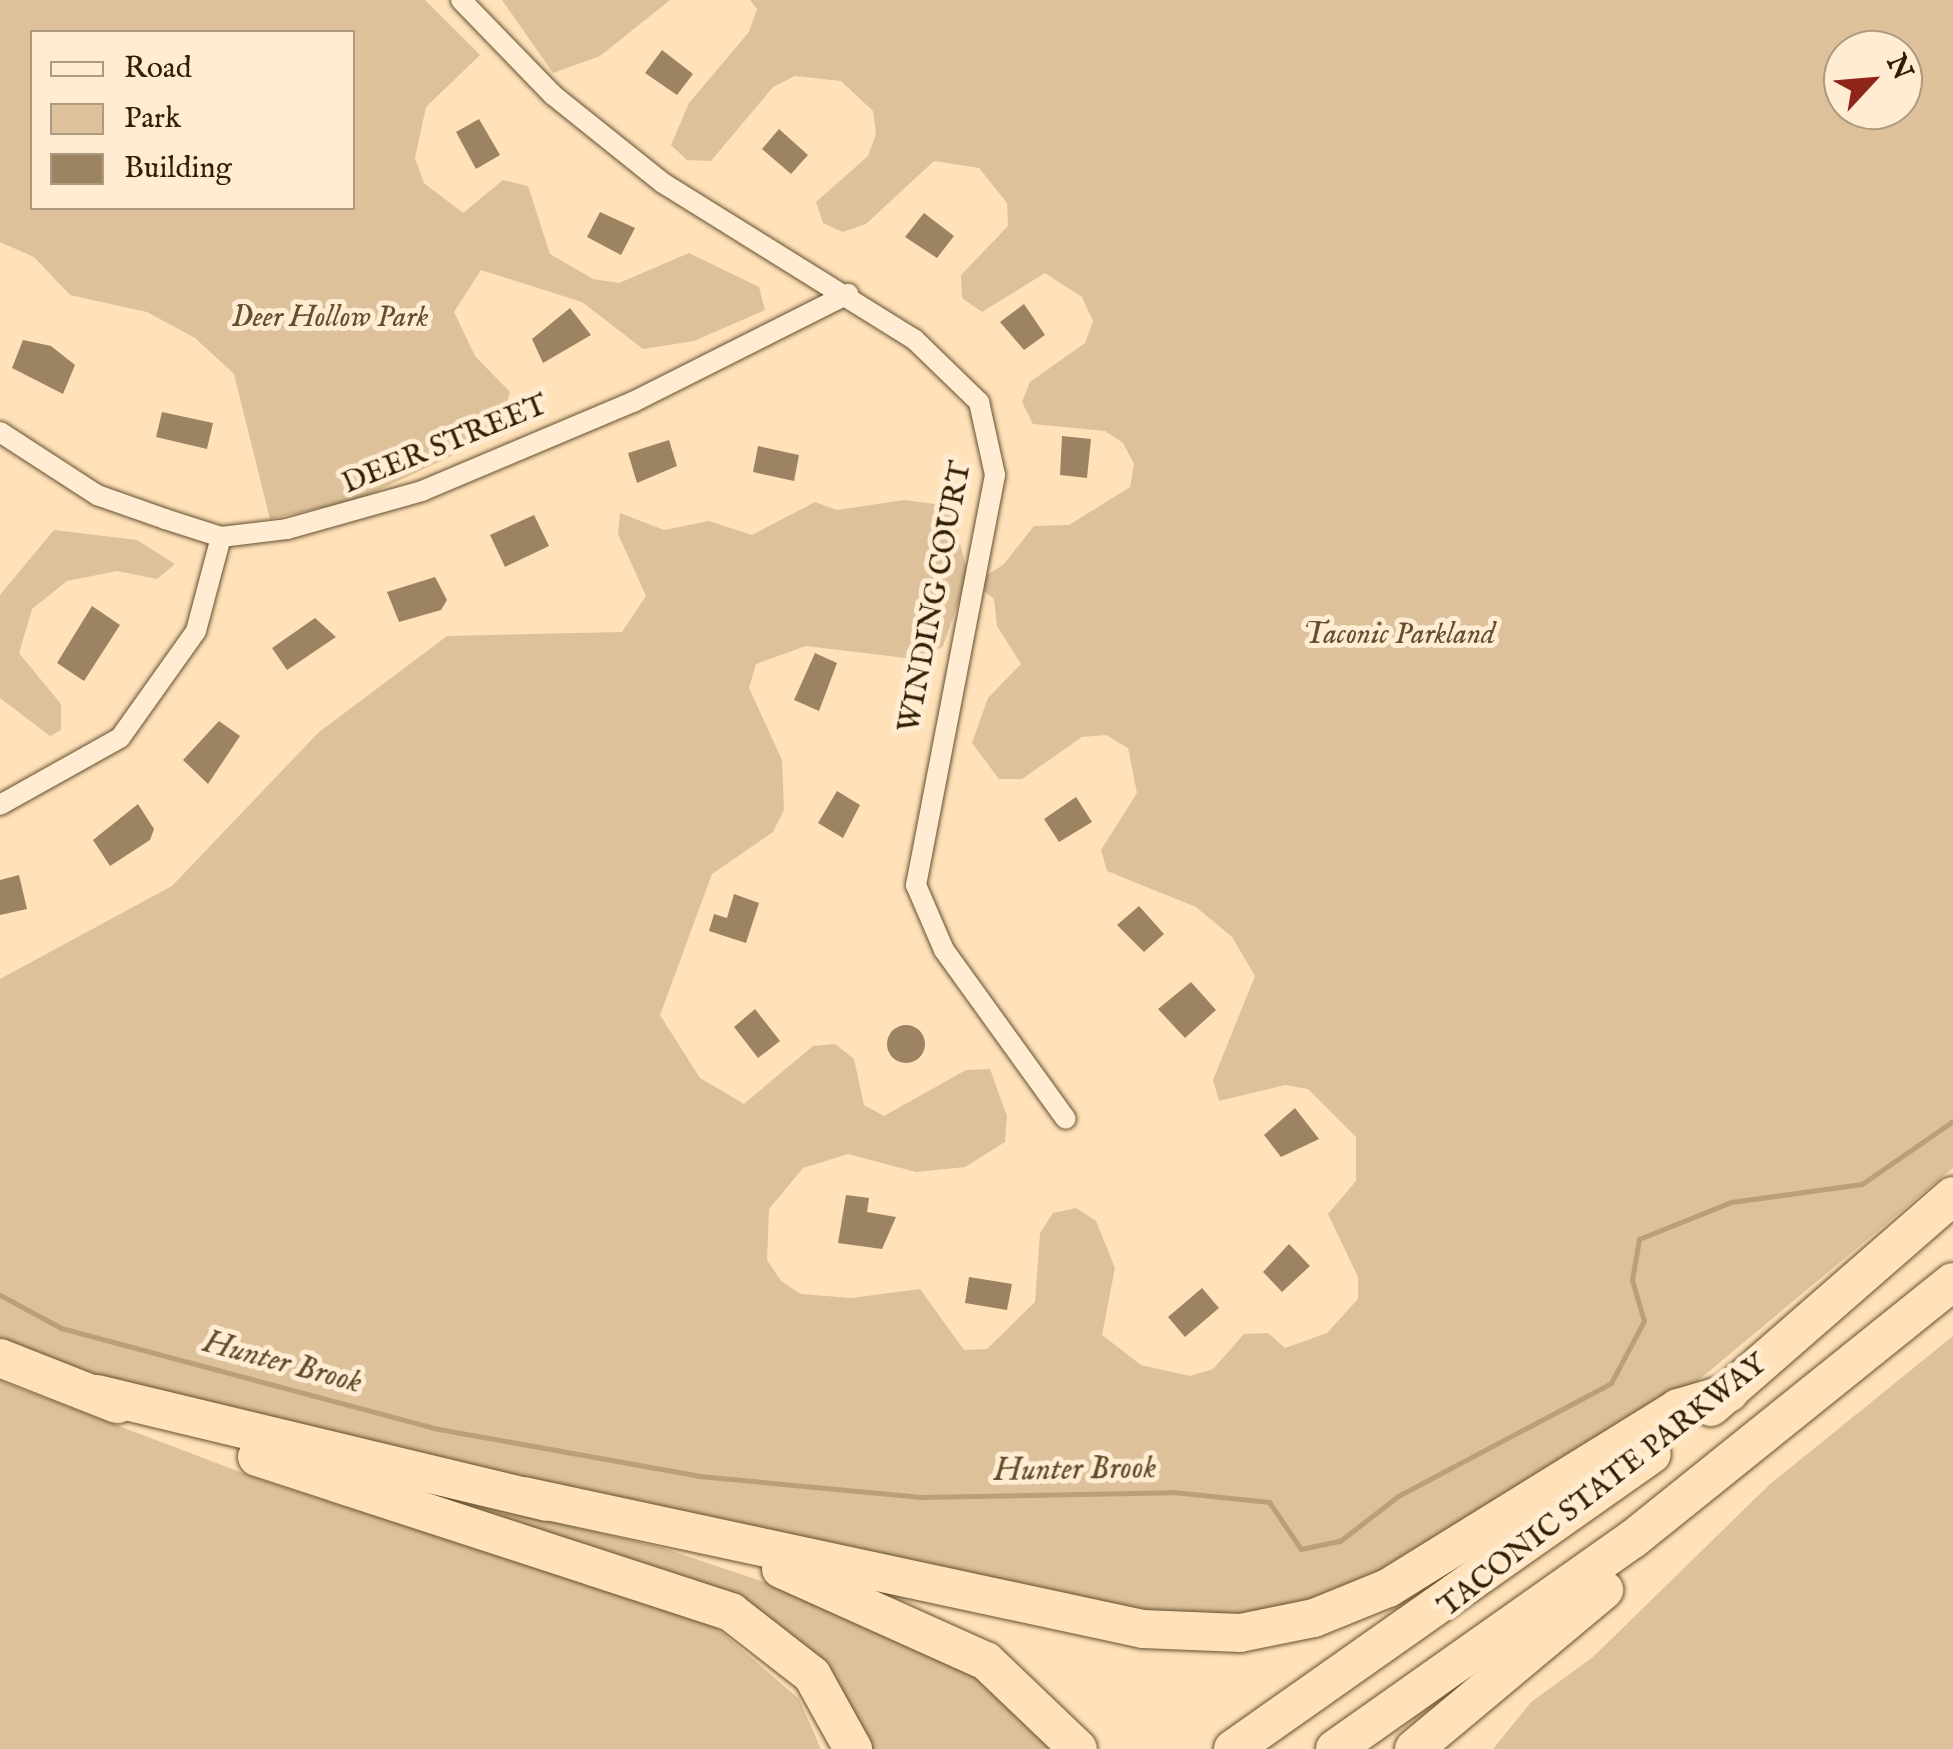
<!DOCTYPE html>
<style>
body{margin:0}
#map{position:relative;width:1953px;height:1749px;overflow:hidden;background:#ffe2b9;font-family:"IM FELL English",serif}
div>[style]{position:absolute}
.green>*{inset:0;background:#dcc19a}
.stream>*{height:5px;margin:-2.5px;padding:0 2.5px;transform-origin:2.5px;border-radius:2.5px;background:#b9a07b}
.building>*{inset:0;background:#9c8462}
.round{border-radius:50%}
.roads{filter:drop-shadow(0 0 2px #645030) drop-shadow(0 0 2px #645030)}
.street>*{height:20px;margin:-10px;padding:0 10px;transform-origin:10px;border-radius:10px;background:#ffecd2}
.highway>*{height:38px;margin:-19px;padding:0 19px;transform-origin:19px;border-radius:19px;background:#ffe2b9}
span{translate:-50% -50%;white-space:nowrap;text-align:center;line-height:1.15;-webkit-text-stroke:10px #ffecd2;paint-order:stroke}
.park-label{font-size:30px;color:#645030;font-style:italic}
.street-label{font-size:30px;color:#311f03}
.water-label{font-size:32px;color:#614c2d;font-style:italic}
.legend{position:absolute;left:30px;top:30px;width:325px;height:180px;box-sizing:border-box;background:#ffecd2;border:2px solid #ad9a7f;margin:0;padding:12px 18px;list-style:none;font-size:30px;color:#311f03}
.legend li{display:flex;align-items:center;gap:20px;height:50px}
.legend b{width:50px;border:2px solid #ad9a7f}
.north{position:absolute;left:1823px;top:30px;width:100px;height:100px;box-sizing:border-box;background:#ffecd2;border:2px solid #ad9a7f;border-radius:50%;rotate:64deg;font-size:28px;font-weight:700;line-height:40px;text-align:center;color:#311f03}
.north::after{content:'';display:block;margin:auto;width:35px;height:45px;background:#8f2418;clip-path:polygon(50% 0,100% 100%,50% 72%,0 100%)}
</style>
<div id="map">
<div class="green">
<div style="clip-path:polygon(evenodd,0 0,425px 0,480px 55px,426px 107px,415px 158px,424px 183px,463px 213px,503px 180px,528px 186px,550px 254px,593px 279px,619px 283px,689px 253px,759px 287px,765px 310px,694px 341px,643px 349px,582px 302px,481px 270px,454px 312px,475px 356px,510px 392px,504px 411px,515px 426px,360px 499px,270px 519px,234px 374px,195px 338px,147px 312px,70px 295px,34px 257px,0 242px,0 0,32px 32px,352px 32px,352px 208px,32px 208px,32px 32px)"></div>
<div style="clip-path:polygon(502px 0,670px 0,600px 56px,553px 73px)"></div>
<div style="clip-path:polygon(evenodd,750px 0,1953px 0,1953px 1168px,1683px 1393px,1351px 1595px,1199px 1626px,115px 1387px,0 1347px,0 979px,172px 886px,319px 732px,447px 636px,622px 632px,646px 596px,618px 534px,620px 513px,664px 530px,709px 521px,752px 535px,815px 502px,837px 510px,904px 500px,951px 506px,968px 575px,943px 646px,922px 660px,806px 646px,756px 664px,749px 688px,782px 760px,784px 810px,773px 832px,712px 874px,660px 1015px,700px 1078px,744px 1104px,813px 1046px,835px 1044px,854px 1059px,864px 1105px,884px 1116px,966px 1070px,990px 1069px,1007px 1116px,1005px 1142px,965px 1167px,916px 1172px,848px 1154px,803px 1168px,769px 1209px,767px 1260px,781px 1281px,801px 1294px,851px 1298px,920px 1289px,964px 1350px,987px 1349px,1035px 1302px,1040px 1233px,1053px 1213px,1076px 1208px,1096px 1221px,1115px 1268px,1102px 1335px,1141px 1365px,1190px 1376px,1213px 1369px,1244px 1334px,1268px 1333px,1285px 1348px,1327px 1333px,1358px 1299px,1358px 1277px,1328px 1214px,1356px 1181px,1356px 1137px,1308px 1089px,1285px 1085px,1219px 1101px,1213px 1080px,1255px 976px,1232px 937px,1196px 907px,1107px 871px,1101px 850px,1137px 793px,1128px 748px,1106px 735px,1082px 737px,1022px 779px,999px 779px,972px 743px,988px 698px,1021px 664px,997px 626px,994px 599px,974px 583px,1003px 565px,1034px 526px,1069px 525px,1130px 487px,1134px 464px,1123px 443px,1105px 431px,1033px 424px,1022px 402px,1030px 382px,1085px 343px,1093px 321px,1082px 297px,1045px 273px,982px 312px,962px 298px,961px 275px,1008px 226px,1007px 203px,979px 168px,934px 161px,866px 224px,843px 232px,823px 223px,816px 202px,868px 156px,876px 134px,873px 111px,841px 81px,795px 76px,773px 87px,711px 161px,687px 160px,671px 145px,689px 103px,749px 32px,757px 9px,750px 0,1843px 50px,1903px 50px,1903px 110px,1843px 110px,1843px 50px)"></div>
<div style="clip-path:polygon(54px 530px,137px 540px,175px 564px,157px 579px,117px 571px,67px 581px,32px 609px,19px 653px,61px 704px,61px 730px,50px 736px,0 698px,0 595px)"></div>
<div style="clip-path:polygon(1953px 1336px,1953px 1749px,1493px 1749px,1531px 1702px,1593px 1657px,1769px 1485px)"></div>
<div style="clip-path:polygon(0 1381px,264px 1481px,711px 1623px,799px 1699px,821px 1749px,0 1749px)"></div>
<div style="clip-path:polygon(410px 1488px,663px 1548px,821px 1601px,982px 1675px,1064px 1749px,862px 1749px,754px 1615px)"></div>
</div>
<div class="stream">
<div style="left:0;top:1295px;width:69px;rotate:28.4deg"></div>
<div style="left:61px;top:1328px;width:385px;rotate:15deg"></div>
<div style="left:433px;top:1428px;width:270px;rotate:10.2deg"></div>
<div style="left:699px;top:1476px;width:223px;rotate:5.4deg"></div>
<div style="left:921px;top:1497px;width:252px;rotate:-1.1deg"></div>
<div style="left:1173px;top:1492px;width:97px;rotate:5.9deg"></div>
<div style="left:1269px;top:1502px;width:57px;rotate:55.8deg"></div>
<div style="left:1301px;top:1549px;width:40px;rotate:-12deg"></div>
<div style="left:1340px;top:1541px;width:73px;rotate:-37.8deg"></div>
<div style="left:1398px;top:1496px;width:241px;rotate:-27.9deg"></div>
<div style="left:1611px;top:1383px;width:70px;rotate:-62deg"></div>
<div style="left:1644px;top:1321px;width:43px;rotate:-106.3deg"></div>
<div style="left:1632px;top:1280px;width:42px;rotate:-80.3deg"></div>
<div style="left:1639px;top:1239px;width:99px;rotate:-21.9deg"></div>
<div style="left:1731px;top:1202px;width:132px;rotate:-7.8deg"></div>
<div style="left:1862px;top:1184px;width:111px;rotate:-34.7deg"></div>
</div>
<div class="building">
<div style="clip-path:polygon(662px 50px,693px 74px,677px 95px,645px 73px)"></div>
<div style="clip-path:polygon(479px 119px,500px 155px,476px 169px,456px 132px)"></div>
<div style="clip-path:polygon(779px 129px,808px 155px,791px 174px,762px 149px)"></div>
<div style="clip-path:polygon(600px 212px,635px 228px,621px 255px,587px 237px)"></div>
<div style="clip-path:polygon(924px 213px,954px 236px,937px 258px,905px 237px)"></div>
<div style="clip-path:polygon(1024px 304px,1045px 335px,1024px 350px,1000px 322px)"></div>
<div style="clip-path:polygon(570px 308px,591px 335px,543px 363px,532px 339px)"></div>
<div style="clip-path:polygon(23px 340px,51px 346px,75px 365px,63px 394px,12px 368px)"></div>
<div style="clip-path:polygon(162px 412px,213px 423px,207px 449px,156px 437px)"></div>
<div style="clip-path:polygon(1062px 436px,1091px 439px,1087px 478px,1060px 475px)"></div>
<div style="clip-path:polygon(669px 440px,677px 466px,637px 483px,628px 453px)"></div>
<div style="clip-path:polygon(758px 446px,799px 455px,794px 481px,753px 472px)"></div>
<div style="clip-path:polygon(534px 515px,549px 546px,505px 567px,490px 535px)"></div>
<div style="clip-path:polygon(435px 577px,447px 600px,441px 610px,399px 622px,387px 592px)"></div>
<div style="clip-path:polygon(92px 606px,120px 625px,84px 681px,57px 663px)"></div>
<div style="clip-path:polygon(315px 618px,336px 637px,287px 670px,272px 648px)"></div>
<div style="clip-path:polygon(815px 653px,837px 663px,819px 711px,794px 700px)"></div>
<div style="clip-path:polygon(219px 721px,240px 736px,208px 784px,183px 760px)"></div>
<div style="clip-path:polygon(837px 791px,860px 805px,843px 838px,818px 823px)"></div>
<div style="clip-path:polygon(1076px 797px,1092px 822px,1059px 842px,1044px 819px)"></div>
<div style="clip-path:polygon(138px 804px,154px 829px,150px 840px,110px 866px,93px 840px)"></div>
<div style="clip-path:polygon(19px 875px,27px 909px,0 915px,0 880px)"></div>
<div style="clip-path:polygon(734px 894px,759px 903px,746px 943px,709px 931px,714px 914px,727px 918px)"></div>
<div style="clip-path:polygon(1139px 906px,1164px 934px,1144px 952px,1117px 925px)"></div>
<div style="clip-path:polygon(1191px 982px,1216px 1010px,1185px 1038px,1158px 1009px)"></div>
<div style="clip-path:polygon(755px 1009px,780px 1041px,758px 1058px,734px 1027px)"></div>
<div class="round" style="left:887px;top:1025px;width:38px;height:38px"></div>
<div style="clip-path:polygon(1295px 1108px,1319px 1139px,1281px 1157px,1264px 1135px)"></div>
<div style="clip-path:polygon(846px 1195px,869px 1198px,867px 1212px,896px 1217px,882px 1249px,838px 1243px)"></div>
<div style="clip-path:polygon(1289px 1244px,1310px 1266px,1282px 1292px,1263px 1272px)"></div>
<div style="clip-path:polygon(969px 1277px,1012px 1284px,1007px 1310px,965px 1303px)"></div>
<div style="clip-path:polygon(1202px 1288px,1219px 1308px,1185px 1337px,1168px 1317px)"></div>
</div>
<div class="roads">
<div class="street">
<div style="left:461px;top:0;width:132px;rotate:45.9deg"></div>
<div style="left:553px;top:95px;width:141px;rotate:38.7deg"></div>
<div style="left:663px;top:183px;width:296px;rotate:31.9deg"></div>
<div style="left:914px;top:339px;width:91px;rotate:44.1deg"></div>
<div style="left:979px;top:402px;width:75px;rotate:77.6deg"></div>
<div style="left:995px;top:475px;width:418px;rotate:100.9deg"></div>
<div style="left:916px;top:885px;width:71px;rotate:66.7deg"></div>
<div style="left:944px;top:950px;width:208px;rotate:54.2deg"></div>
<div style="left:0;top:432px;width:116px;rotate:33deg"></div>
<div style="left:97px;top:495px;width:72px;rotate:19.4deg"></div>
<div style="left:165px;top:519px;width:59px;rotate:17.8deg"></div>
<div style="left:221px;top:537px;width:66px;rotate:-6.9deg"></div>
<div style="left:287px;top:529px;width:140px;rotate:-15.7deg"></div>
<div style="left:422px;top:491px;width:229px;rotate:-22.9deg"></div>
<div style="left:633px;top:402px;width:241px;rotate:-26.7deg"></div>
<div style="left:0;top:805px;width:137px;rotate:-29.2deg"></div>
<div style="left:120px;top:738px;width:131px;rotate:-54.6deg"></div>
<div style="left:196px;top:631px;width:97px;rotate:-75.1deg"></div>
</div>
<div class="highway">
<div style="left:0;top:1358px;width:126px;rotate:21.5deg"></div>
<div style="left:97px;top:1394px;width:462px;rotate:13.5deg"></div>
<div style="left:1711px;top:1407px;width:321px;rotate:-41.1deg"></div>
<div style="left:257px;top:1457px;width:499px;rotate:18.1deg"></div>
<div style="left:731px;top:1612px;width:103px;rotate:37.9deg"></div>
<div style="left:812px;top:1675px;width:85px;rotate:61deg"></div>
<div style="left:524px;top:1496px;width:633px;rotate:12.13deg"></div>
<div style="left:1143px;top:1629px;width:97px;rotate:2.4deg"></div>
<div style="left:1240px;top:1633px;width:76px;rotate:-11.5deg"></div>
<div style="left:1314px;top:1618px;width:80px;rotate:-22.1deg"></div>
<div style="left:1388px;top:1588px;width:341px;rotate:-31.8deg"></div>
<div style="left:1678px;top:1408px;width:53px;rotate:-16.4deg"></div>
<div style="left:781px;top:1569px;width:225px;rotate:24.2deg"></div>
<div style="left:986px;top:1661px;width:127px;rotate:43.7deg"></div>
<div style="left:1233px;top:1749px;width:512px;rotate:-35.15deg"></div>
<div style="left:1335px;top:1749px;width:365px;rotate:-35.2deg"></div>
<div style="left:1633px;top:1539px;width:410px;rotate:-38.8deg"></div>
<div style="left:1414px;top:1749px;width:248px;rotate:-39.9deg"></div>
</div>
</div>
<div class="park-label">
<span style="left:330px;top:318px">Deer Hollow Park</span>
<span style="left:1399px;top:635px">Taconic Parkland</span>
</div>
<div class="street-label">
<span style="left:445px;top:445px;rotate:-22deg">DEER STREET</span>
<span style="left:936px;top:597px;rotate:-79deg">WINDING COURT</span>
<span style="left:1603px;top:1486px;rotate:-38deg">TACONIC STATE PARKWAY</span>
</div>
<div class="water-label">
<span style="left:282px;top:1364px;rotate:15deg">Hunter Brook</span>
<span style="left:1075px;top:1471px;rotate:-1deg">Hunter Brook</span>
</div>
<ul class="legend">
<li><b style="height:12px;background:#ffecd2"></b>Road</li>
<li><b style="height:28px;background:#dcc19a"></b>Park</li>
<li><b style="height:28px;background:#9c8462"></b>Building</li>
</ul>
<div class="north">N</div>
</div>
